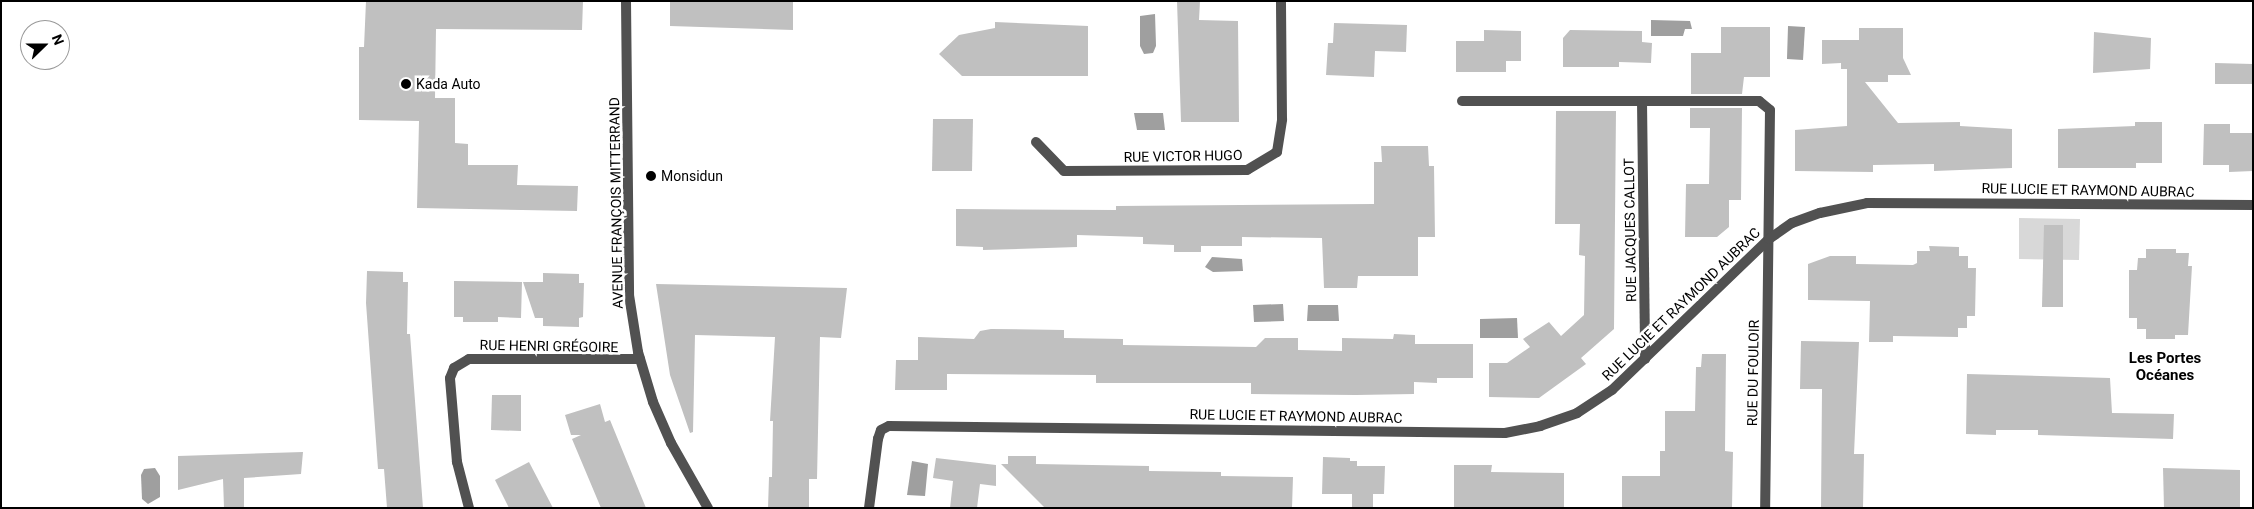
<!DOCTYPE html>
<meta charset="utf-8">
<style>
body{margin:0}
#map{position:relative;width:2254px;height:509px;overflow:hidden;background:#fff;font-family:Roboto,sans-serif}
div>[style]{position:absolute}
.green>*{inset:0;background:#d8d8d8}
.water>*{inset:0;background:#9f9f9f}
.building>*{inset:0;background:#c0c0c0}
.street>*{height:10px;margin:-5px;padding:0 5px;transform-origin:5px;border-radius:5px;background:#515151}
.dots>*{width:14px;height:14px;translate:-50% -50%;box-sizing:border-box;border:2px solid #fff;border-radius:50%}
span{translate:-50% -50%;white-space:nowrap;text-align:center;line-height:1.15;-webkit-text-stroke:5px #fff;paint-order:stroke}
.poi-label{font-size:14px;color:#000}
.left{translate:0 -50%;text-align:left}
.street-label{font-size:14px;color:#000}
.neighbourhood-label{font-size:15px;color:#000;font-weight:700}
.frame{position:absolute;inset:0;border:2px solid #000;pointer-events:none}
.north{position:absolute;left:20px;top:20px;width:50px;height:50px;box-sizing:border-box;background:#fff;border:1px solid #999;border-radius:50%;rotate:68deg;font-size:14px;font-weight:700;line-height:20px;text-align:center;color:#000}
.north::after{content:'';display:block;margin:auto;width:18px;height:22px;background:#000;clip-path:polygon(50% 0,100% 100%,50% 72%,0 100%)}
</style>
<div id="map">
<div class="green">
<div style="clip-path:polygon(2019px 218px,2080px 219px,2079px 260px,2019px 259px)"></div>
</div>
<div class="water">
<div style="clip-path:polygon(1155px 14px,1156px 46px,1153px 53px,1144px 54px,1140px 46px,1140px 16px)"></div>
<div style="clip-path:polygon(1651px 20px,1690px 21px,1692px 29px,1685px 29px,1683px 36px,1651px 36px)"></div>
<div style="clip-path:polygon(1788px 26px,1805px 27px,1803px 60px,1787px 59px)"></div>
<div style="clip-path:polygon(1134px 113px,1163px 113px,1165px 130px,1137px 130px)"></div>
<div style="clip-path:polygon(1212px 257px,1242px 259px,1243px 271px,1213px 272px,1205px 267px)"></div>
<div style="clip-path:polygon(1283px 304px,1284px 321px,1254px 322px,1253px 305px)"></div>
<div style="clip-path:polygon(1308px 305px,1338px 305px,1339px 321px,1307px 321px)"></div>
<div style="clip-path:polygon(1517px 318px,1518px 338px,1480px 338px,1480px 319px)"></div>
<div style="clip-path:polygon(912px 461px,928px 464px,925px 496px,907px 495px)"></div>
<div style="clip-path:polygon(155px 468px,160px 476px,160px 497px,148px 504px,142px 499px,141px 475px,144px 469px)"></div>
</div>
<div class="building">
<div style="clip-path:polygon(366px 1px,583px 1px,582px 30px,436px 29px,435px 98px,455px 98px,455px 143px,468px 144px,468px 165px,518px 165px,517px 185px,578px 186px,577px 211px,417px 208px,419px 121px,359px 120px,359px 47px,364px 47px)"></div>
<div style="clip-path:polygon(670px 1px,793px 1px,793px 30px,670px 26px)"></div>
<div style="clip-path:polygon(1177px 1px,1200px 1px,1199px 20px,1238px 21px,1239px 122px,1181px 122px)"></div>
<div style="clip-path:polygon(995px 22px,1088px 26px,1088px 76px,962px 76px,939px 54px,959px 35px,995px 28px)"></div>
<div style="clip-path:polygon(1334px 23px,1407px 25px,1406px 52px,1375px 51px,1374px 77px,1326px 75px,1328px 43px,1333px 43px)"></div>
<div style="clip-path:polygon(1721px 27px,1770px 27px,1770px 77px,1744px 77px,1742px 94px,1691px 94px,1691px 53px,1721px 53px)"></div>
<div style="clip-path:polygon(1859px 28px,1903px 28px,1903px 58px,1911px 75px,1888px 75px,1888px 82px,1865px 82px,1898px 123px,1960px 122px,1960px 126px,2012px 129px,2012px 168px,1934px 171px,1934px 164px,1873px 165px,1873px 172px,1795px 171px,1795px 130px,1847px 126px,1847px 69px,1841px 69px,1841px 63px,1822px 64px,1822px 40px,1859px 40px)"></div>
<div style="clip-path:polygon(1484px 30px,1521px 31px,1521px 61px,1506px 61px,1506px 72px,1456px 72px,1456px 41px,1484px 41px)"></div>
<div style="clip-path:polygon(1570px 30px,1642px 31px,1642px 42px,1652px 43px,1651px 63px,1619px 62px,1619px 67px,1563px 67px,1563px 38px)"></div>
<div style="clip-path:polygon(2094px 32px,2151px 38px,2150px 69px,2093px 73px)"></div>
<div style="clip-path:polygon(2215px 63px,2253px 64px,2253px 84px,2215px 84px)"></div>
<div style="clip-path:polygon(1690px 108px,1742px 108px,1741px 200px,1729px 200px,1729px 227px,1717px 237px,1685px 237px,1686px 184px,1709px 184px,1710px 128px,1690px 128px)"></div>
<div style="clip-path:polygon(1556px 111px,1616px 111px,1614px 329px,1581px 358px,1586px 364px,1539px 398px,1489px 397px,1489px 363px,1507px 363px,1530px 347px,1523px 339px,1549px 322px,1561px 336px,1584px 315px,1585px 256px,1579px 255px,1580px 224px,1555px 224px)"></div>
<div style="clip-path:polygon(933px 119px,973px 119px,972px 171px,932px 171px)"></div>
<div style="clip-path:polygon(2135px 122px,2162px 122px,2162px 163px,2136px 163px,2136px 168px,2058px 168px,2058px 129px,2135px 126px)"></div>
<div style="clip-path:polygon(2204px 124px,2230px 124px,2230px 133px,2253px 133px,2253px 171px,2229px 172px,2229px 165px,2203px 165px)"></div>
<div style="clip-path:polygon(1381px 146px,1428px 146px,1429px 166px,1434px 166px,1435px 237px,1418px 237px,1418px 276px,1358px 276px,1357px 288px,1324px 288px,1322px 238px,1242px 237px,1242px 246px,1201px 246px,1201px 252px,1174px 252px,1174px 245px,1143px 244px,1143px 237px,1077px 235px,1077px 247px,983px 250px,983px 247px,956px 246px,956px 209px,1116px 210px,1116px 206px,1374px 204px,1374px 162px,1382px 162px)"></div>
<div style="clip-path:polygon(2044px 225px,2063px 225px,2063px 307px,2042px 307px)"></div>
<div style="clip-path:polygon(1929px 246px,1959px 247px,1959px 256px,1968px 256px,1968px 268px,1976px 268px,1975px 316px,1967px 316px,1967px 328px,1958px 328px,1958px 337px,1893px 336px,1893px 342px,1869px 342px,1870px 301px,1808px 300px,1808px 264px,1830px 256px,1856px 256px,1856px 264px,1913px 265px,1917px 263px,1917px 251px,1930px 251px)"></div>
<div style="clip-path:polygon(2146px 249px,2176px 249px,2176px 253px,2189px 253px,2188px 266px,2192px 266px,2188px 335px,2175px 335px,2175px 339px,2146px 339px,2146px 329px,2137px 329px,2137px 318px,2129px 318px,2129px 270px,2137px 270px,2138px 258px,2146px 258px)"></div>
<div style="clip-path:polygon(367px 271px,403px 272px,403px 282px,408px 282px,407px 334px,410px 334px,423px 508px,387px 508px,384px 469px,378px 469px,366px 303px)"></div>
<div style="clip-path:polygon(543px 273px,579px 274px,579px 283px,584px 283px,583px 317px,579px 318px,579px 327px,543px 326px,543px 318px,535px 318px,523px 282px,543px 282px)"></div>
<div style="clip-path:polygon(454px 281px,522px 282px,521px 318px,498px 317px,498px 322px,463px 322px,463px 317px,454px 317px)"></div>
<div style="clip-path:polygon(656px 284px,847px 288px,841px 338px,820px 337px,817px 479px,809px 479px,809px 508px,768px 508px,769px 477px,772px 477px,773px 421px,770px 421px,775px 337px,695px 335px,693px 432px,690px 433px,670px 375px)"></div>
<div style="clip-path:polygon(991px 329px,1064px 330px,1064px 338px,1123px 339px,1123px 345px,1256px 347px,1265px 338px,1298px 338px,1298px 350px,1342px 351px,1342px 338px,1393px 339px,1394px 334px,1415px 335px,1415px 344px,1473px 344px,1473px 378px,1437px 378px,1437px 383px,1414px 382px,1414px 394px,1356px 395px,1251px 394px,1251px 383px,1096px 383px,1096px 375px,947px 374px,947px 390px,895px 390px,896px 360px,918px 360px,918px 337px,974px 339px,980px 331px)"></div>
<div style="clip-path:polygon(1801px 341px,1859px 342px,1854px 454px,1864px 454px,1863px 508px,1821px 508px,1822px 389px,1800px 389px)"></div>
<div style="clip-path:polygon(1702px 354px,1726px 354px,1725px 451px,1733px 452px,1732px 508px,1622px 508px,1622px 476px,1660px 476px,1660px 451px,1665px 451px,1665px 411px,1695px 411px,1696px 367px,1701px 367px)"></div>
<div style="clip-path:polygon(1967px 374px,2110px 378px,2112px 413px,2174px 414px,2173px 439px,2038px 435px,2038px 430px,1996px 430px,1996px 435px,1966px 434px)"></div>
<div style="clip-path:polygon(492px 395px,521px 395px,521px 431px,491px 430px)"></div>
<div style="clip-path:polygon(600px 404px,605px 422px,610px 420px,646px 508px,601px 508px,572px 439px,581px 435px,571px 435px,565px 415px)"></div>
<div style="clip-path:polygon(303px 452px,301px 474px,244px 478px,244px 508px,224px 508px,223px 479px,178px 490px,178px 456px)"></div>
<div style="clip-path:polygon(1008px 456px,1036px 456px,1036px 464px,1149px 466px,1149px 471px,1221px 472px,1221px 476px,1293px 477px,1292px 508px,1045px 508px,1001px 464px,1008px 464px)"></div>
<div style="clip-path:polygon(1323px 457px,1350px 458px,1350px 461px,1357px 461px,1357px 466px,1385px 466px,1384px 494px,1373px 494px,1373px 508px,1352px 508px,1352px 494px,1322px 494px)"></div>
<div style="clip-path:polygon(936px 458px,996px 465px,996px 486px,980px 484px,977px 508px,950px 508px,953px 481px,933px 478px)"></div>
<div style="clip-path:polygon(529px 462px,553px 508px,509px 508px,495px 480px)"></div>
<div style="clip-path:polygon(1454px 465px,1492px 465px,1491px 472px,1564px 473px,1564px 508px,1454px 508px)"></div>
<div style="clip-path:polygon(2163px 468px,2240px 470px,2240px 508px,2164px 508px)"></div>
</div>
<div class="street">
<div style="left:626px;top:1px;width:294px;rotate:89.4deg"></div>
<div style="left:629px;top:295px;width:58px;rotate:81deg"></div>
<div style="left:638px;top:352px;width:52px;rotate:73.3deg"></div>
<div style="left:653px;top:402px;width:45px;rotate:66.3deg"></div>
<div style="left:671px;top:443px;width:75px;rotate:60.4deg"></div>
<div style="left:1462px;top:101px;width:297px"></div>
<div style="left:1759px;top:101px;width:14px;rotate:39deg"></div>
<div style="left:1770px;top:110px;width:398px;rotate:90.7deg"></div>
<div style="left:1642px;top:101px;width:258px;rotate:89.3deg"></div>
<div style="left:1036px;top:142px;width:40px;rotate:46deg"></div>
<div style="left:1064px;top:171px;width:183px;rotate:-0.3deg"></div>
<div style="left:1247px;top:170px;width:35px;rotate:-31deg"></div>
<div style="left:1277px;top:152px;width:33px;rotate:-81deg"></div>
<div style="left:1282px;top:119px;width:118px;rotate:-90.5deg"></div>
<div style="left:469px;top:508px;width:48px;rotate:-104.6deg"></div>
<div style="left:457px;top:462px;width:84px;rotate:-94.8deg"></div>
<div style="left:450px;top:378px;width:11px;rotate:-68deg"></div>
<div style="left:454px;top:368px;width:17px;rotate:-31deg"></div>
<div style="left:469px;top:359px;width:171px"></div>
<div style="left:869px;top:508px;width:70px;rotate:-82.6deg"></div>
<div style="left:878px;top:439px;width:9px;rotate:-72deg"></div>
<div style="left:881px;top:430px;width:9px;rotate:-27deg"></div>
<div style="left:889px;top:426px;width:616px;rotate:0.65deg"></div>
<div style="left:1505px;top:433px;width:36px;rotate:-11deg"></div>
<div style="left:1540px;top:426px;width:39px;rotate:-19deg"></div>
<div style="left:1577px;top:413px;width:42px;rotate:-33.3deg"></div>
<div style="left:1612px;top:390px;width:218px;rotate:-43.9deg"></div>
<div style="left:1769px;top:239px;width:28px;rotate:-35deg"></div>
<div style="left:1792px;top:223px;width:30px;rotate:-20deg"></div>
<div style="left:1820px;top:213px;width:48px;rotate:-12deg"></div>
<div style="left:1867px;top:203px;width:386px;rotate:0.3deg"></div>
</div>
<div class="dots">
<div style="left:406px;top:84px;background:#000"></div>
<div style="left:651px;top:176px;background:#000"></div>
</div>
<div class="poi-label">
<span class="left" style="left:416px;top:84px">Kada Auto</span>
<span class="left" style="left:661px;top:176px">Monsidun</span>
</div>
<div class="street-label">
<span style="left:1183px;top:156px;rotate:-1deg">RUE VICTOR HUGO</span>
<span style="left:2088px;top:190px;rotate:1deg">RUE LUCIE ET RAYMOND AUBRAC</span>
<span style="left:616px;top:203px;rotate:-91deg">AVENUE FRANÇOIS MITTERRAND</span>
<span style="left:1630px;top:230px;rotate:-91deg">RUE JACQUES CALLOT</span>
<span style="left:1681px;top:304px;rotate:-44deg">RUE LUCIE ET RAYMOND AUBRAC</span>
<span style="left:549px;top:346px;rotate:1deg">RUE HENRI GRÉGOIRE</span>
<span style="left:1753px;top:373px;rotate:-89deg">RUE DU FOULOIR</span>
<span style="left:1296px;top:416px;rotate:1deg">RUE LUCIE ET RAYMOND AUBRAC</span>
</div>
<div class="neighbourhood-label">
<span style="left:2165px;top:367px">Les Portes<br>Océanes</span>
</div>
<div class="frame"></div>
<div class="north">N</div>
</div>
